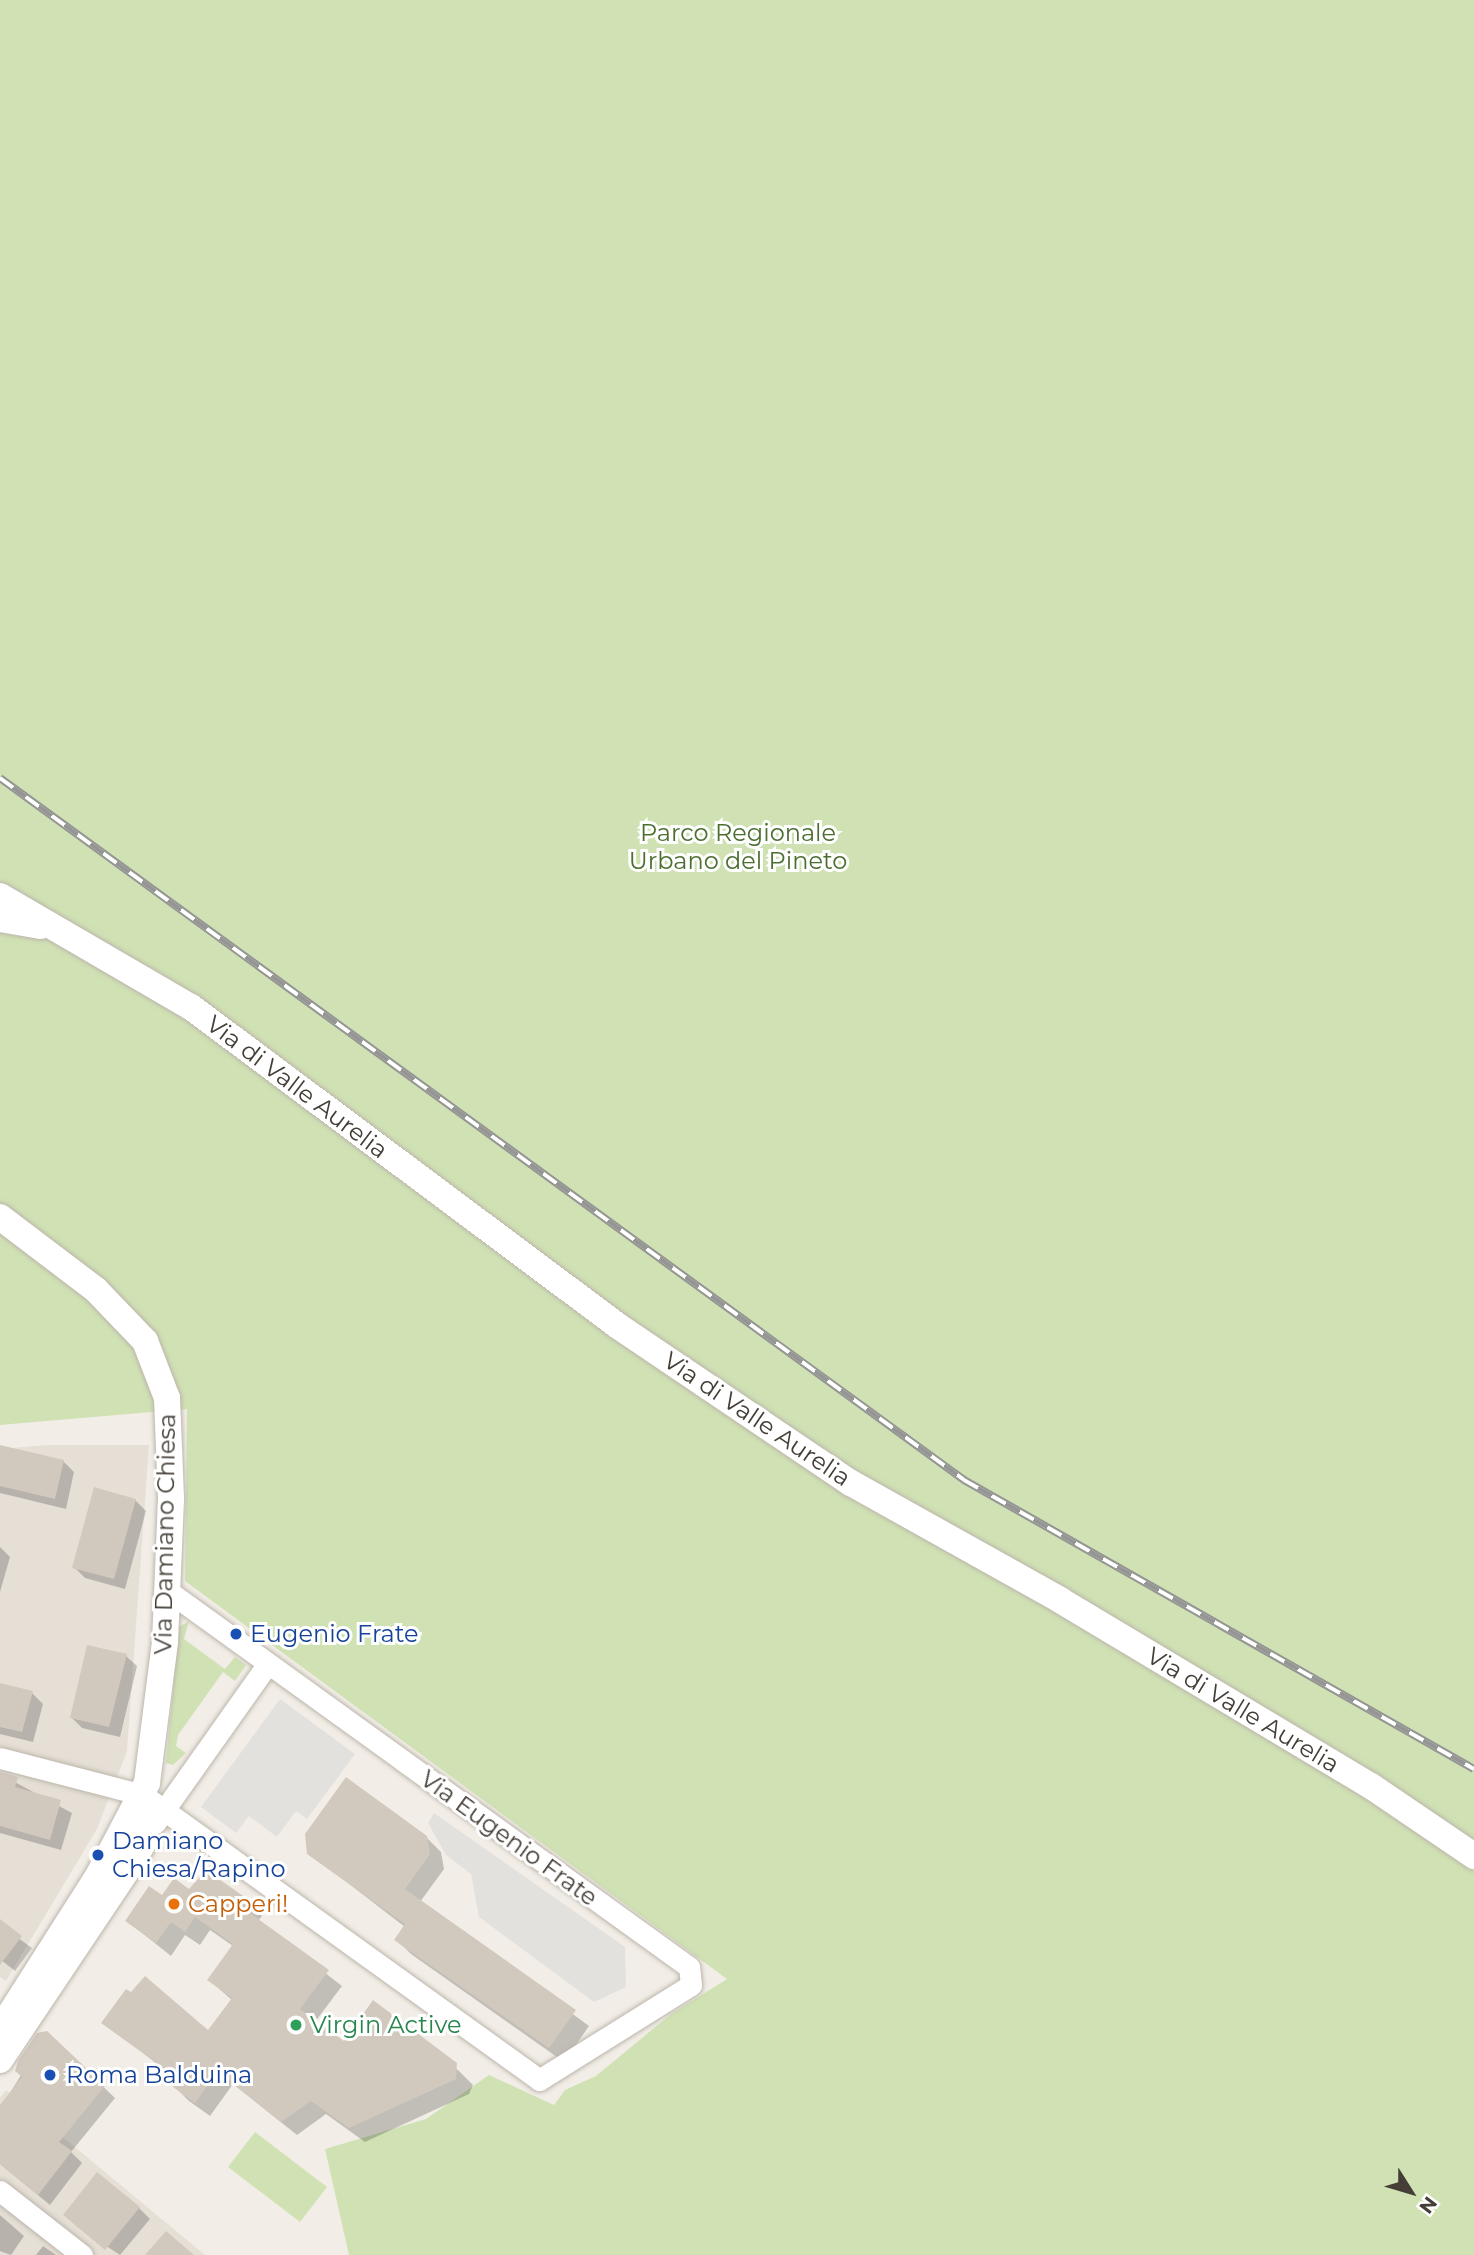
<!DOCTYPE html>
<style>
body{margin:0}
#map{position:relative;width:1474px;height:2255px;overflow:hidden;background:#f2eee7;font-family:Montserrat,sans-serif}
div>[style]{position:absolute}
.residential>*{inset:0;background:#e5dfd6}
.green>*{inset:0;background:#d0e2b4}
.parking>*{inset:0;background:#e3e1de}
.shadow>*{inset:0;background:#0003}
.building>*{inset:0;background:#d2c9be}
.roads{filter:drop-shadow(0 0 2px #bcb5ab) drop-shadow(0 0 2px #bcb5ab)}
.minor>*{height:21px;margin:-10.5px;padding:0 10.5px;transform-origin:10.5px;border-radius:10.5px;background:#fff}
.tertiary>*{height:26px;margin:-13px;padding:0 13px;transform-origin:13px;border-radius:13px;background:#fff}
.rail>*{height:8px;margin-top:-4px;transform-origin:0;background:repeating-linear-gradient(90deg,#fff 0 16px,#959595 0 32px);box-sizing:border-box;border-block:2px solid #959595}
.dots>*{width:19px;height:19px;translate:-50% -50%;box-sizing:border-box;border:4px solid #fff;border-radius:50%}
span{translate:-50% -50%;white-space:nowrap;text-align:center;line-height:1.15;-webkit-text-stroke:6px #fff;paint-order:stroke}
.park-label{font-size:24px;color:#4c6f30}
.street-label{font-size:24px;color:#443e37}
.transit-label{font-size:24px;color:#164399}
.left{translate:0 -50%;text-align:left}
.food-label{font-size:24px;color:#c56008}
.leisure-label{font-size:24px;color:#27864d}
.north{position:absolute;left:1376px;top:2157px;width:70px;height:70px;-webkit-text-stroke:5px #fff;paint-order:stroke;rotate:127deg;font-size:19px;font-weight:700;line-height:28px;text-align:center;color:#443e37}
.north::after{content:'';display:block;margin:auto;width:24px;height:32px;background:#443e37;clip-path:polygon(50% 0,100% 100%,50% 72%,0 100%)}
</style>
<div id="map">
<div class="residential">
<div style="clip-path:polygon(47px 1445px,149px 1445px,127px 1751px,97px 1829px,6px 1981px,0 1977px,0 1449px)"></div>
<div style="clip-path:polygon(6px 2090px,205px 2255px,0 2255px,0 2098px)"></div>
</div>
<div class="green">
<div style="clip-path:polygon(0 0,1474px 0,1474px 2255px,349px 2255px,325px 2149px,426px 2119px,489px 2075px,554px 2105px,565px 2090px,596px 2076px,671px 2014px,727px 1979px,185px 1581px,187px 1409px,0 1425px)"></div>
<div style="clip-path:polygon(189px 1621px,184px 1639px,225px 1669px,235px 1657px,246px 1665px,235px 1681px,223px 1672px,178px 1735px,176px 1746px,186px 1753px,173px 1765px,166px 1763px,179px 1627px)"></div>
<div style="clip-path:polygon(255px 2132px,327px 2187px,300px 2222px,228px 2167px)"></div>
</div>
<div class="parking">
<div style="clip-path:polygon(280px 1699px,355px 1754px,307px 1819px,296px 1811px,277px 1837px,249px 1816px,236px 1833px,201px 1807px)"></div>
<div style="clip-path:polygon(434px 1813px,625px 1947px,626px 1987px,594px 2002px,479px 1917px,471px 1874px,446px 1855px,428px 1823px)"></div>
</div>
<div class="shadow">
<div style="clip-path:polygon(0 1446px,63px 1461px,74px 1472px,66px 1509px,0 1493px)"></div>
<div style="clip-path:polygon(135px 1500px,146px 1511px,125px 1589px,85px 1578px,74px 1567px)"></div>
<div style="clip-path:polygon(0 1547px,10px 1557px,0 1592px)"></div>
<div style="clip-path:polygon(126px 1656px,137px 1666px,120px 1737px,82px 1728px,71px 1717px)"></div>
<div style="clip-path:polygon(0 1685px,32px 1693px,43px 1704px,33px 1742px,0 1734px)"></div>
<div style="clip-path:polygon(0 1774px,72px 1813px,61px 1850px,0 1833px)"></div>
<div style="clip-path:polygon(426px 1837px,441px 1852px,444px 1869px,420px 1902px,589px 2026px,564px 2062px,411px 1954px,396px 1939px,405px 1927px,309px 1853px)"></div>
<div style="clip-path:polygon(189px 1891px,247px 1902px,262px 1916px,258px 1921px,342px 1986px,315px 2022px,344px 2043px,373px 2003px,459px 2071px,473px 2085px,469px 2094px,365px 2142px,326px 2114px,297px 2135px,233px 2084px,210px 2116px,189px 2101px,175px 2087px,179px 2081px,103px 2022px,208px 2032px,232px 2000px,209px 1980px,233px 1946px,210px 1930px,200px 1945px,185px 1935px,171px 1956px,127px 1921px,162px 1898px)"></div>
<div style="clip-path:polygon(0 1925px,32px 1948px,15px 1971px,0 1959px)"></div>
<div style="clip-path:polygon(47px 2033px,115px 2098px,71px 2152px,82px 2163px,50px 2205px,0 2164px,0 2109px)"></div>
<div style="clip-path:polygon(139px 2208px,150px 2219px,120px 2255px,76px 2226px)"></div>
<div style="clip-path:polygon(0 2215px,24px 2236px,11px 2255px,0 2251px)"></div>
<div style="clip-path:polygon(43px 2246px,56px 2255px,36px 2255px)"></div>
</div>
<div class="building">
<div style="clip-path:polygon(0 1445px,64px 1460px,55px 1499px,0 1486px)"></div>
<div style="clip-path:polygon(94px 1487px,136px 1499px,114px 1579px,72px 1568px)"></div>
<div style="clip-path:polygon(87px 1645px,127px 1654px,109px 1727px,70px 1718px)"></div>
<div style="clip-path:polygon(0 1683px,33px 1691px,22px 1732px,0 1727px)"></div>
<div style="clip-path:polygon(0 1772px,18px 1777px,15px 1787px,61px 1800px,50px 1840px,0 1826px)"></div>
<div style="clip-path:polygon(346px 1777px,427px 1836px,430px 1854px,405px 1889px,576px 2010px,549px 2048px,394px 1940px,405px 1924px,307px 1854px,305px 1834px)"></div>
<div style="clip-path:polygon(206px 1870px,249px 1900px,243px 1908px,329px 1970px,300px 2009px,344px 2041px,373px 2000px,457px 2063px,456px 2079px,349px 2128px,311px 2101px,281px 2122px,218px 2071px,195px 2103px,173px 2087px,179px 2079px,101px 2023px,126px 1989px,131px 1992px,145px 1976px,208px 2030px,232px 1998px,207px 1980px,233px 1944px,195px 1917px,185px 1932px,171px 1922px,156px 1943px,125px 1921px,149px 1886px,162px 1895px,174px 1878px,189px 1889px)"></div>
<div style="clip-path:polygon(0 1919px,22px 1936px,0 1965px)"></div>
<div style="clip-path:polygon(47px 2031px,105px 2086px,59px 2142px,72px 2151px,38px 2195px,0 2164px,0 2105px,22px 2077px,15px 2071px,18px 2061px,37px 2033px)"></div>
<div style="clip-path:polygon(97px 2172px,140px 2207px,105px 2250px,63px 2215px)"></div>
<div style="clip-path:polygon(166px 2231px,194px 2255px,145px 2255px)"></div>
</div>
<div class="roads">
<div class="minor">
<div style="left:0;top:1758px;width:148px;rotate:14.5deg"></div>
<div style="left:143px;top:1795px;width:488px;rotate:35.7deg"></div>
<div style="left:539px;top:2080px;width:179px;rotate:-32deg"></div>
<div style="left:691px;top:1985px;width:18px;rotate:-96deg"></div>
<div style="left:689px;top:1967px;width:643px;rotate:-144.18deg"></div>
<div style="left:155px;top:1823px;width:194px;rotate:-54.7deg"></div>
<div style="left:0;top:2191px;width:104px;rotate:38deg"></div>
</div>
<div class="tertiary">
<div style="left:0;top:896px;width:221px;rotate:30.2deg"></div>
<div style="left:191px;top:1007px;width:533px;rotate:36.76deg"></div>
<div style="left:618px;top:1326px;width:281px;rotate:34deg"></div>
<div style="left:851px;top:1483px;width:240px;rotate:29.2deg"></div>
<div style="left:1060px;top:1600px;width:362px;rotate:30.9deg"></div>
<div style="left:1371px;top:1786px;width:125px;rotate:34.2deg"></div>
<div style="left:0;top:919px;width:41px;rotate:9.9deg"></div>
<div style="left:0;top:1217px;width:121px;rotate:37.2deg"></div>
<div style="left:96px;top:1290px;width:71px;rotate:46.1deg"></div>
<div style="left:145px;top:1341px;width:61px;rotate:68.9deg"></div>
<div style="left:167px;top:1398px;width:101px;rotate:87.7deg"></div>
<div style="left:171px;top:1499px;width:143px;rotate:92.4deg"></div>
<div style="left:165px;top:1642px;width:142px;rotate:97.3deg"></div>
<div style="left:147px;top:1783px;width:105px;rotate:117.8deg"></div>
<div style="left:98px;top:1876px;width:183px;rotate:122.5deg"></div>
<div style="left:0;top:2060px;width:237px;rotate:-56.2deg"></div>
<div style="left:132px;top:1863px;width:23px;rotate:-61deg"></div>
<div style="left:143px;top:1843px;width:48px;rotate:-90deg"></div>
</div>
</div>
<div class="rail">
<div style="left:0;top:778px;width:1193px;rotate:36.06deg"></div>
<div style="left:964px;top:1480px;width:586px;rotate:29.54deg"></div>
</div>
<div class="dots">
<div style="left:236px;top:1634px;background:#1a4fb4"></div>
<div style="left:98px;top:1855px;background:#1a4fb4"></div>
<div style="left:174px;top:1904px;background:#e8710a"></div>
<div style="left:296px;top:2025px;background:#2e9e5b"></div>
<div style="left:50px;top:2075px;background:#1a4fb4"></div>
</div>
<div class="park-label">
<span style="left:738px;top:847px">Parco Regionale<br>Urbano del Pineto</span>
</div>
<div class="street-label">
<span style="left:297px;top:1087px;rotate:37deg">Via di Valle Aurelia</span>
<span style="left:757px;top:1419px;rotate:34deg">Via di Valle Aurelia</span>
<span style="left:165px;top:1534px;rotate:-89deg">Via Damiano Chiesa</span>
<span style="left:1243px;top:1710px;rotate:31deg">Via di Valle Aurelia</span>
<span style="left:509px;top:1838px;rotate:36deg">Via Eugenio Frate</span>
</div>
<div class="transit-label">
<span class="left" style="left:250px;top:1634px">Eugenio Frate</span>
<span class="left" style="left:112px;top:1855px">Damiano<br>Chiesa/Rapino</span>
<span class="left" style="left:66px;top:2075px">Roma Balduina</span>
</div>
<div class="food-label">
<span class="left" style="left:188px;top:1904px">Capperi!</span>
</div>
<div class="leisure-label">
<span class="left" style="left:310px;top:2025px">Virgin Active</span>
</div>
<div class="north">N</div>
</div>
